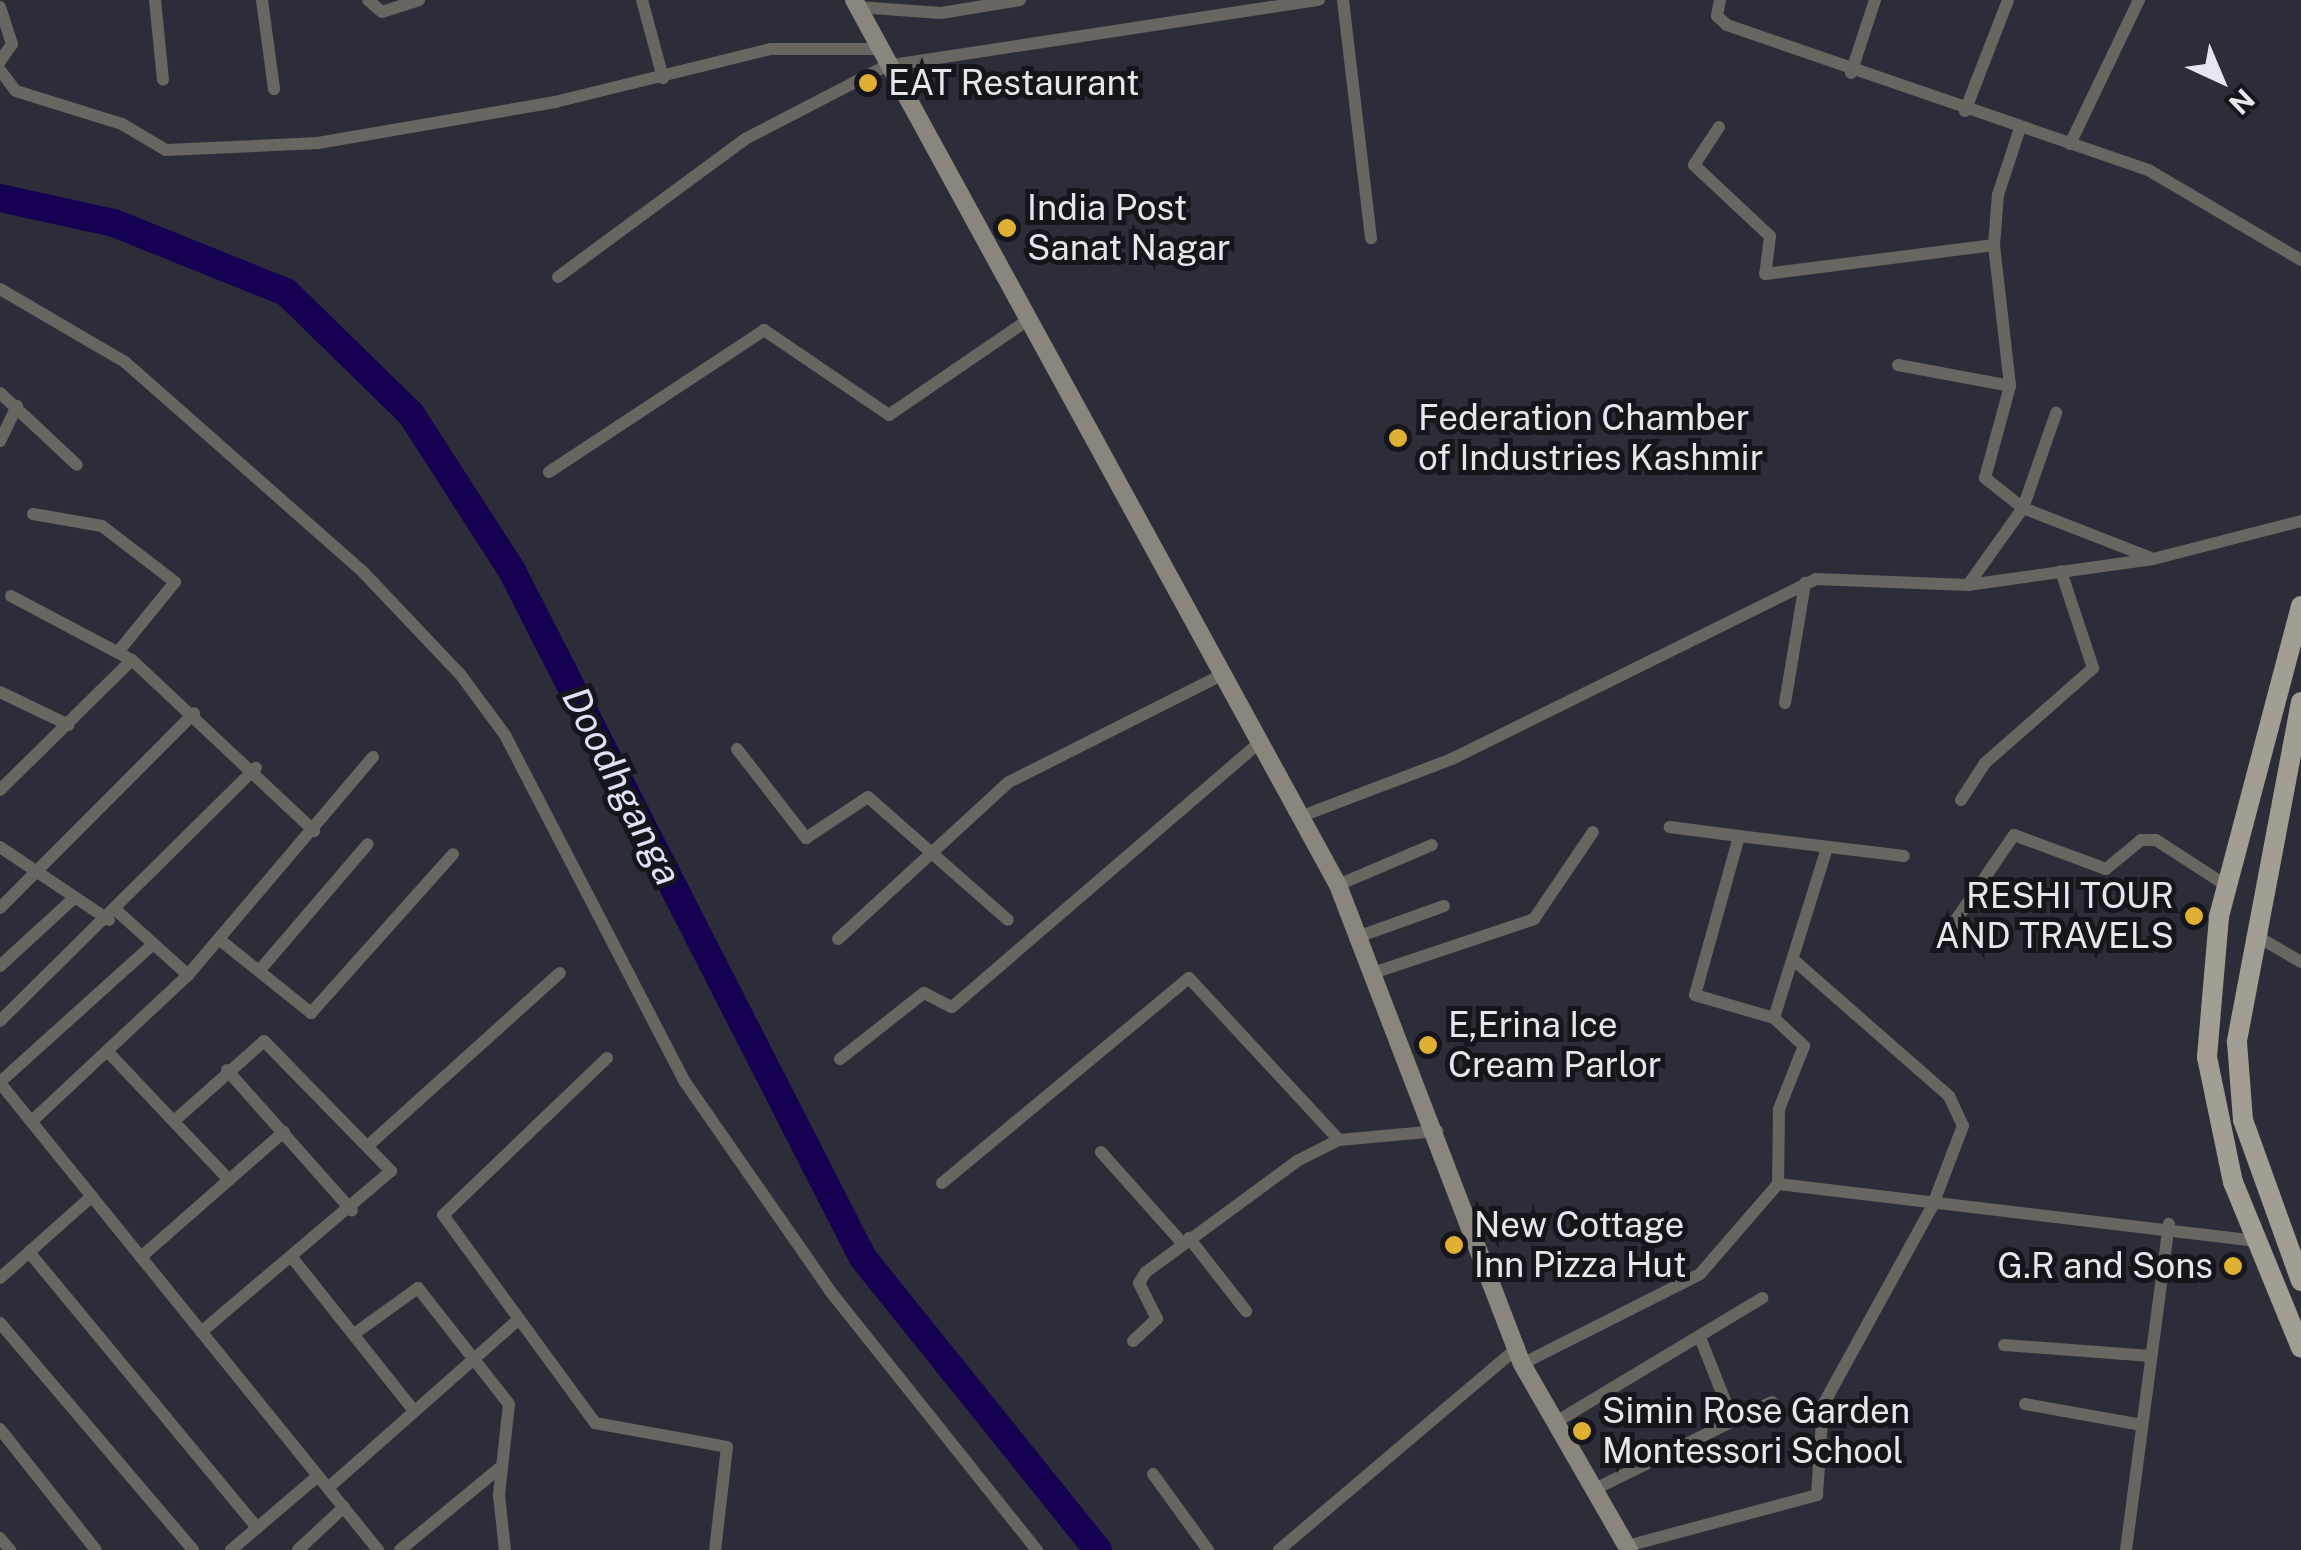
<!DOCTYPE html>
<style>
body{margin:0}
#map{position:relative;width:2301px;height:1550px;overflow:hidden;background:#2c2d38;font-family:"Public Sans",sans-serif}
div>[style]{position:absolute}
.river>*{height:28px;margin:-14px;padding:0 14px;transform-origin:14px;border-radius:14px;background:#150051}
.street>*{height:12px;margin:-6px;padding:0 6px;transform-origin:6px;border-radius:6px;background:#696661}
.secondary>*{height:18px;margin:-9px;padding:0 9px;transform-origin:9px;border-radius:9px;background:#8a867d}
.primary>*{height:20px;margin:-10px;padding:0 10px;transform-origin:10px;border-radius:10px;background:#a39e93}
.dots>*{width:28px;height:28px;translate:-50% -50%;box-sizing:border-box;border:5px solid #15161b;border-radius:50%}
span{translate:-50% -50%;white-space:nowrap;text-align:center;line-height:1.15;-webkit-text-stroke:10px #15161b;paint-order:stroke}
.poi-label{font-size:35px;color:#e6e7ee}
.left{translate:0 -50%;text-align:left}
.right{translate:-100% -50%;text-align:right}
.water-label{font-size:38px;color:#dee1f8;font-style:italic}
.north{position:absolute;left:2171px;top:30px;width:100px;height:100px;-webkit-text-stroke:8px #15161b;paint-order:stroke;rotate:136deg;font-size:28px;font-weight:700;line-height:40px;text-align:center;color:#e6e7ee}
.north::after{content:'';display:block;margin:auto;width:35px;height:45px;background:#e6e7ee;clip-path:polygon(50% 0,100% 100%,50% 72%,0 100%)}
</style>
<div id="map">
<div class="river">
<div style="left:0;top:198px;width:117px;rotate:12.4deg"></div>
<div style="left:114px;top:223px;width:185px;rotate:21.9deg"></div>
<div style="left:286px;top:292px;width:175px;rotate:44.3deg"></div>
<div style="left:411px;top:414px;width:187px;rotate:57.2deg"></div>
<div style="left:512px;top:571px;width:771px;rotate:62.94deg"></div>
<div style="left:863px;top:1258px;width:375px;rotate:51.2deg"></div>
</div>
<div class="street">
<div style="left:155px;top:0;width:80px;rotate:84.3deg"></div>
<div style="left:262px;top:0;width:90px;rotate:82.3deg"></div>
<div style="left:368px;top:0;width:18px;rotate:41deg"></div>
<div style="left:382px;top:12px;width:39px;rotate:-18deg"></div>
<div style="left:642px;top:0;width:81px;rotate:74.9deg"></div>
<div style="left:1343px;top:0;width:240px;rotate:83.3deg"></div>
<div style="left:1720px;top:0;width:16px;rotate:101deg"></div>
<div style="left:1717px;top:16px;width:13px;rotate:42deg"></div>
<div style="left:1727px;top:25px;width:447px;rotate:19deg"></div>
<div style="left:2150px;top:171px;width:175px;rotate:30.5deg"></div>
<div style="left:0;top:7px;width:39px;rotate:72deg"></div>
<div style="left:12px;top:44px;width:21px;rotate:125deg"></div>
<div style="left:857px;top:7px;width:84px;rotate:4.1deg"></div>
<div style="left:941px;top:13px;width:80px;rotate:-9.3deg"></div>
<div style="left:0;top:70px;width:26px;rotate:53deg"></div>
<div style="left:16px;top:91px;width:111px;rotate:17.3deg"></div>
<div style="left:122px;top:124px;width:51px;rotate:30.6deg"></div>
<div style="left:166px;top:150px;width:152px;rotate:-2.6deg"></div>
<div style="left:318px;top:143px;width:241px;rotate:-9.8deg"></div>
<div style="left:555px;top:102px;width:221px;rotate:-13.8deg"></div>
<div style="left:770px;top:49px;width:107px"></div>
<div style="left:1851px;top:73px;width:77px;rotate:-71.8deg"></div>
<div style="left:1965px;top:111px;width:119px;rotate:-68.8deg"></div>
<div style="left:1719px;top:127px;width:45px;rotate:123.3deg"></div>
<div style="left:1694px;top:165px;width:104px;rotate:43.1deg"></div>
<div style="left:1770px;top:236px;width:38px;rotate:97deg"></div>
<div style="left:1765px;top:274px;width:231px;rotate:-7.2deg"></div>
<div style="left:2020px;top:128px;width:71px;rotate:108.2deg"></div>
<div style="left:1998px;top:195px;width:50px;rotate:94.6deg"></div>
<div style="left:1994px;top:245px;width:142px;rotate:83.5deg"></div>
<div style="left:2010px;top:386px;width:95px;rotate:105.2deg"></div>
<div style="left:1985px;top:478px;width:48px;rotate:38.3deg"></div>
<div style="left:2023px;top:508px;width:137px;rotate:21.3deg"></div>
<div style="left:2070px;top:144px;width:160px;rotate:-64.4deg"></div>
<div style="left:558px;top:277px;width:232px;rotate:-36.4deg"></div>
<div style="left:745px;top:139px;width:159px;rotate:-27.4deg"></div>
<div style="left:886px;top:66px;width:438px;rotate:-8.7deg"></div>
<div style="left:0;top:289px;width:145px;rotate:30.3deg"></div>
<div style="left:125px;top:362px;width:319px;rotate:41.4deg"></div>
<div style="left:364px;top:573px;width:139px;rotate:46.5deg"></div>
<div style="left:460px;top:674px;width:76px;rotate:53.6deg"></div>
<div style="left:505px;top:735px;width:391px;rotate:62.6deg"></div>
<div style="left:685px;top:1082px;width:254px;rotate:55.2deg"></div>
<div style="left:830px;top:1291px;width:332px;rotate:51.4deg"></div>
<div style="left:1898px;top:365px;width:114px;rotate:10.6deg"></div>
<div style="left:0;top:393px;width:105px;rotate:43.1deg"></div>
<div style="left:0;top:441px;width:39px;rotate:-64deg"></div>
<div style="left:549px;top:472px;width:258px;rotate:-33.4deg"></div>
<div style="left:764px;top:330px;width:151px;rotate:34.2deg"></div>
<div style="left:889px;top:415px;width:168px;rotate:-34.4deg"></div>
<div style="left:33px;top:514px;width:70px;rotate:9.9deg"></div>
<div style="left:102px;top:526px;width:92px;rotate:37.5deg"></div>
<div style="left:175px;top:582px;width:89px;rotate:129.1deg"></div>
<div style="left:1968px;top:585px;width:95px;rotate:-54.5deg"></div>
<div style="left:2023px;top:508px;width:101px;rotate:-70.8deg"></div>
<div style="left:11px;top:596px;width:137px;rotate:27.9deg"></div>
<div style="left:132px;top:660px;width:250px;rotate:43.2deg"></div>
<div style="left:0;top:692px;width:76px;rotate:25.6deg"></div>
<div style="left:1785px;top:703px;width:122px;rotate:-80.5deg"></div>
<div style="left:737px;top:749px;width:113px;rotate:52.2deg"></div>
<div style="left:806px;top:838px;width:74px;rotate:-33.5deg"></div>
<div style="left:868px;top:797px;width:186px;rotate:41.3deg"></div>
<div style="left:0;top:790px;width:185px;rotate:-44.6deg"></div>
<div style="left:1961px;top:800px;width:44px;rotate:-57deg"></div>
<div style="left:1985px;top:763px;width:144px;rotate:-41.3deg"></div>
<div style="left:2093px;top:668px;width:102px;rotate:-108.3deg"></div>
<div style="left:1302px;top:816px;width:160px;rotate:-20.8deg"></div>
<div style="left:1452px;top:759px;width:406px;rotate:-26.3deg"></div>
<div style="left:1816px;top:579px;width:152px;rotate:2.3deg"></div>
<div style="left:1968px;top:585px;width:187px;rotate:-8deg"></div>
<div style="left:2153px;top:559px;width:153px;rotate:-14.4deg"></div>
<div style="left:1739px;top:836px;width:166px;rotate:6.9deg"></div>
<div style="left:0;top:847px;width:131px;rotate:33.8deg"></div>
<div style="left:1338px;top:885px;width:102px;rotate:-23.1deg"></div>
<div style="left:0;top:908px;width:275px;rotate:-45.1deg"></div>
<div style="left:117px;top:911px;width:96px;rotate:42deg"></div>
<div style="left:1363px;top:935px;width:86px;rotate:-19.7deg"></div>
<div style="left:2255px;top:935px;width:53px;rotate:30.4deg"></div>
<div style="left:838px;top:939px;width:232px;rotate:-42.6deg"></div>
<div style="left:1009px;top:782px;width:241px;rotate:-26.7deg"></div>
<div style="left:1943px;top:939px;width:126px;rotate:-55.7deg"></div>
<div style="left:2014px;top:835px;width:98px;rotate:20.3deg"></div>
<div style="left:2106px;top:869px;width:45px;rotate:-39.6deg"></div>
<div style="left:2141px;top:840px;width:15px"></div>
<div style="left:2156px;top:840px;width:85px;rotate:32.9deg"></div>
<div style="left:220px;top:940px;width:117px;rotate:38.7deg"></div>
<div style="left:311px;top:1013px;width:213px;rotate:-48.2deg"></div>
<div style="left:0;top:966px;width:100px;rotate:-42.6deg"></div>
<div style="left:259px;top:971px;width:167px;rotate:-49.4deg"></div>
<div style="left:1376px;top:972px;width:167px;rotate:-18.5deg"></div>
<div style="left:1534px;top:919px;width:105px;rotate:-55.9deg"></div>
<div style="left:1774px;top:1018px;width:178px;rotate:-72.7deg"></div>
<div style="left:0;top:1021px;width:360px;rotate:-44.7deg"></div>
<div style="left:108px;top:1052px;width:176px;rotate:46.6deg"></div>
<div style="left:607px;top:1058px;width:227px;rotate:136.2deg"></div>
<div style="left:443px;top:1215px;width:258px;rotate:53.8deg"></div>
<div style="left:595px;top:1423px;width:134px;rotate:10.3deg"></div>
<div style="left:727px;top:1447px;width:104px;rotate:96.6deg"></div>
<div style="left:840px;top:1059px;width:107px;rotate:-38.2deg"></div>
<div style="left:924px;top:993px;width:31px;rotate:27deg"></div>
<div style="left:952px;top:1007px;width:406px;rotate:-40.7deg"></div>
<div style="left:227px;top:1070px;width:188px;rotate:48.4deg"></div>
<div style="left:0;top:1082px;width:206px;rotate:-42deg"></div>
<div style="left:0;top:1083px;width:601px;rotate:51.01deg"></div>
<div style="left:32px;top:1121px;width:214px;rotate:-43.1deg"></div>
<div style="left:188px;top:975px;width:286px;rotate:-49.7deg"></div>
<div style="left:174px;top:1121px;width:120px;rotate:-41.6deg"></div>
<div style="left:264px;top:1041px;width:182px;rotate:45.7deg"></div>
<div style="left:391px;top:1171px;width:249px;rotate:139.7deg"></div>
<div style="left:371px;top:1143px;width:254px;rotate:-42deg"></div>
<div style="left:1101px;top:1152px;width:122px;rotate:48.3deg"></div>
<div style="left:942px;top:1183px;width:321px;rotate:-39.7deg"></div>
<div style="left:1189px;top:978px;width:221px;rotate:47.2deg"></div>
<div style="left:1778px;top:1184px;width:484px;rotate:6.8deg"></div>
<div style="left:1189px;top:1238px;width:93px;rotate:52deg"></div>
<div style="left:29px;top:1252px;width:358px;rotate:50.4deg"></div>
<div style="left:141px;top:1257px;width:190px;rotate:-41.2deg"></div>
<div style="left:294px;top:1260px;width:193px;rotate:51.5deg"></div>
<div style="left:0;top:1278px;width:123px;rotate:-41.7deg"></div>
<div style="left:0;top:1323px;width:298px;rotate:49.6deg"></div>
<div style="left:354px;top:1334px;width:79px;rotate:-35.7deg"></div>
<div style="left:418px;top:1288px;width:147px;rotate:51.9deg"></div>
<div style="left:509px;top:1404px;width:92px;rotate:96.3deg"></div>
<div style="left:499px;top:1495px;width:55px;rotate:83.8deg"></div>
<div style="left:1701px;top:1340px;width:87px;rotate:68.4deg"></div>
<div style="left:1133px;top:1341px;width:33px;rotate:-43deg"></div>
<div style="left:1157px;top:1319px;width:40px;rotate:-116.6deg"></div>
<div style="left:1139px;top:1283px;width:13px;rotate:-58deg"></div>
<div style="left:1146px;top:1272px;width:187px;rotate:-36.3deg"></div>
<div style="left:1297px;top:1161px;width:47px;rotate:-26.6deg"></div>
<div style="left:1339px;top:1140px;width:99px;rotate:-5.2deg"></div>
<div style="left:2004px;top:1345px;width:147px;rotate:4.3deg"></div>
<div style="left:1522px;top:1364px;width:199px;rotate:-26.8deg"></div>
<div style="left:1700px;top:1274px;width:119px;rotate:-49.1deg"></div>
<div style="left:1778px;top:1184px;width:75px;rotate:-89.2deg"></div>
<div style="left:1779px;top:1109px;width:68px;rotate:-68.4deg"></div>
<div style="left:1804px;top:1046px;width:41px;rotate:-137deg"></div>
<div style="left:1774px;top:1018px;width:82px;rotate:-163.8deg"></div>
<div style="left:1695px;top:995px;width:165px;rotate:-74.5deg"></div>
<div style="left:1739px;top:836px;width:70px;rotate:-172.6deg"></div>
<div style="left:2025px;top:1404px;width:113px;rotate:10.2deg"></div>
<div style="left:1561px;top:1419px;width:235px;rotate:-31deg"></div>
<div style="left:0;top:1429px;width:154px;rotate:51.6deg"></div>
<div style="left:1153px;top:1474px;width:94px;rotate:54.1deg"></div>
<div style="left:328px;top:1488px;width:252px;rotate:-41.5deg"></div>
<div style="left:1597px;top:1488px;width:195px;rotate:-26.2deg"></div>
<div style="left:0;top:1538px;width:16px;rotate:50deg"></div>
<div style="left:1627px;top:1546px;width:197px;rotate:-15deg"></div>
<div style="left:1817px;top:1495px;width:90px;rotate:-86.2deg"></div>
<div style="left:1823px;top:1405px;width:226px;rotate:-61.2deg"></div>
<div style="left:1932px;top:1207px;width:87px;rotate:-69.1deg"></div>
<div style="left:1963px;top:1126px;width:33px;rotate:-115deg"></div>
<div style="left:1949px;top:1096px;width:203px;rotate:-138.8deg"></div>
<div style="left:231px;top:1550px;width:114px;rotate:-40.4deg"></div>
<div style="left:298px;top:1550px;width:63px;rotate:-43.1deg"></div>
<div style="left:400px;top:1550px;width:132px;rotate:-39.5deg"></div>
<div style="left:1279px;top:1550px;width:314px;rotate:-40.3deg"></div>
<div style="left:2126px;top:1550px;width:329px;rotate:-82.5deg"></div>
</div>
<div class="secondary">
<div style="left:854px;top:0;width:1009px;rotate:61.33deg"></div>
<div style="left:1338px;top:885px;width:513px;rotate:68.99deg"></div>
<div style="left:1522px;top:1364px;width:215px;rotate:60.1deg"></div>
</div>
<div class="primary">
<div style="left:2301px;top:606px;width:322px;rotate:104.8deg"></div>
<div style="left:2219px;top:917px;width:141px;rotate:94.9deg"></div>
<div style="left:2207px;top:1057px;width:128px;rotate:78.3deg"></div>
<div style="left:2233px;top:1182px;width:179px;rotate:67.7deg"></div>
<div style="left:2301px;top:702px;width:346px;rotate:100.7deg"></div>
<div style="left:2237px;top:1042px;width:78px;rotate:85.6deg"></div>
<div style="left:2243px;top:1120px;width:171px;rotate:70.2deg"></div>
</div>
<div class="dots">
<div style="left:868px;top:83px;background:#e0b034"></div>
<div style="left:1007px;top:228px;background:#e0b034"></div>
<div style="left:1398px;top:438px;background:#e0b034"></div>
<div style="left:2194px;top:916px;background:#e0b034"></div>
<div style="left:1428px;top:1045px;background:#e0b034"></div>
<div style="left:1454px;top:1245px;background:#e0b034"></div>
<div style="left:2233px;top:1266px;background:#e0b034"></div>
<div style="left:1582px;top:1431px;background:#e0b034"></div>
</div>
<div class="poi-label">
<span class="left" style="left:888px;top:83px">EAT Restaurant</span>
<span class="left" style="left:1027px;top:228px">India Post<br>Sanat Nagar</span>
<span class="left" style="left:1418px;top:438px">Federation Chamber<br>of Industries Kashmir</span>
<span class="right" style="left:2174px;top:916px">RESHI TOUR<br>AND TRAVELS</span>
<span class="left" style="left:1448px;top:1045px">E,Erina Ice<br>Cream Parlor</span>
<span class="left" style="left:1474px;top:1245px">New Cottage<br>Inn Pizza Hut</span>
<span class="right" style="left:2213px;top:1266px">G.R and Sons</span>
<span class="left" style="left:1602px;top:1431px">Simin Rose Garden<br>Montessori School</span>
</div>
<div class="water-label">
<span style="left:622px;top:786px;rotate:63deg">Doodhganga</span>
</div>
<div class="north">N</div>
</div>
